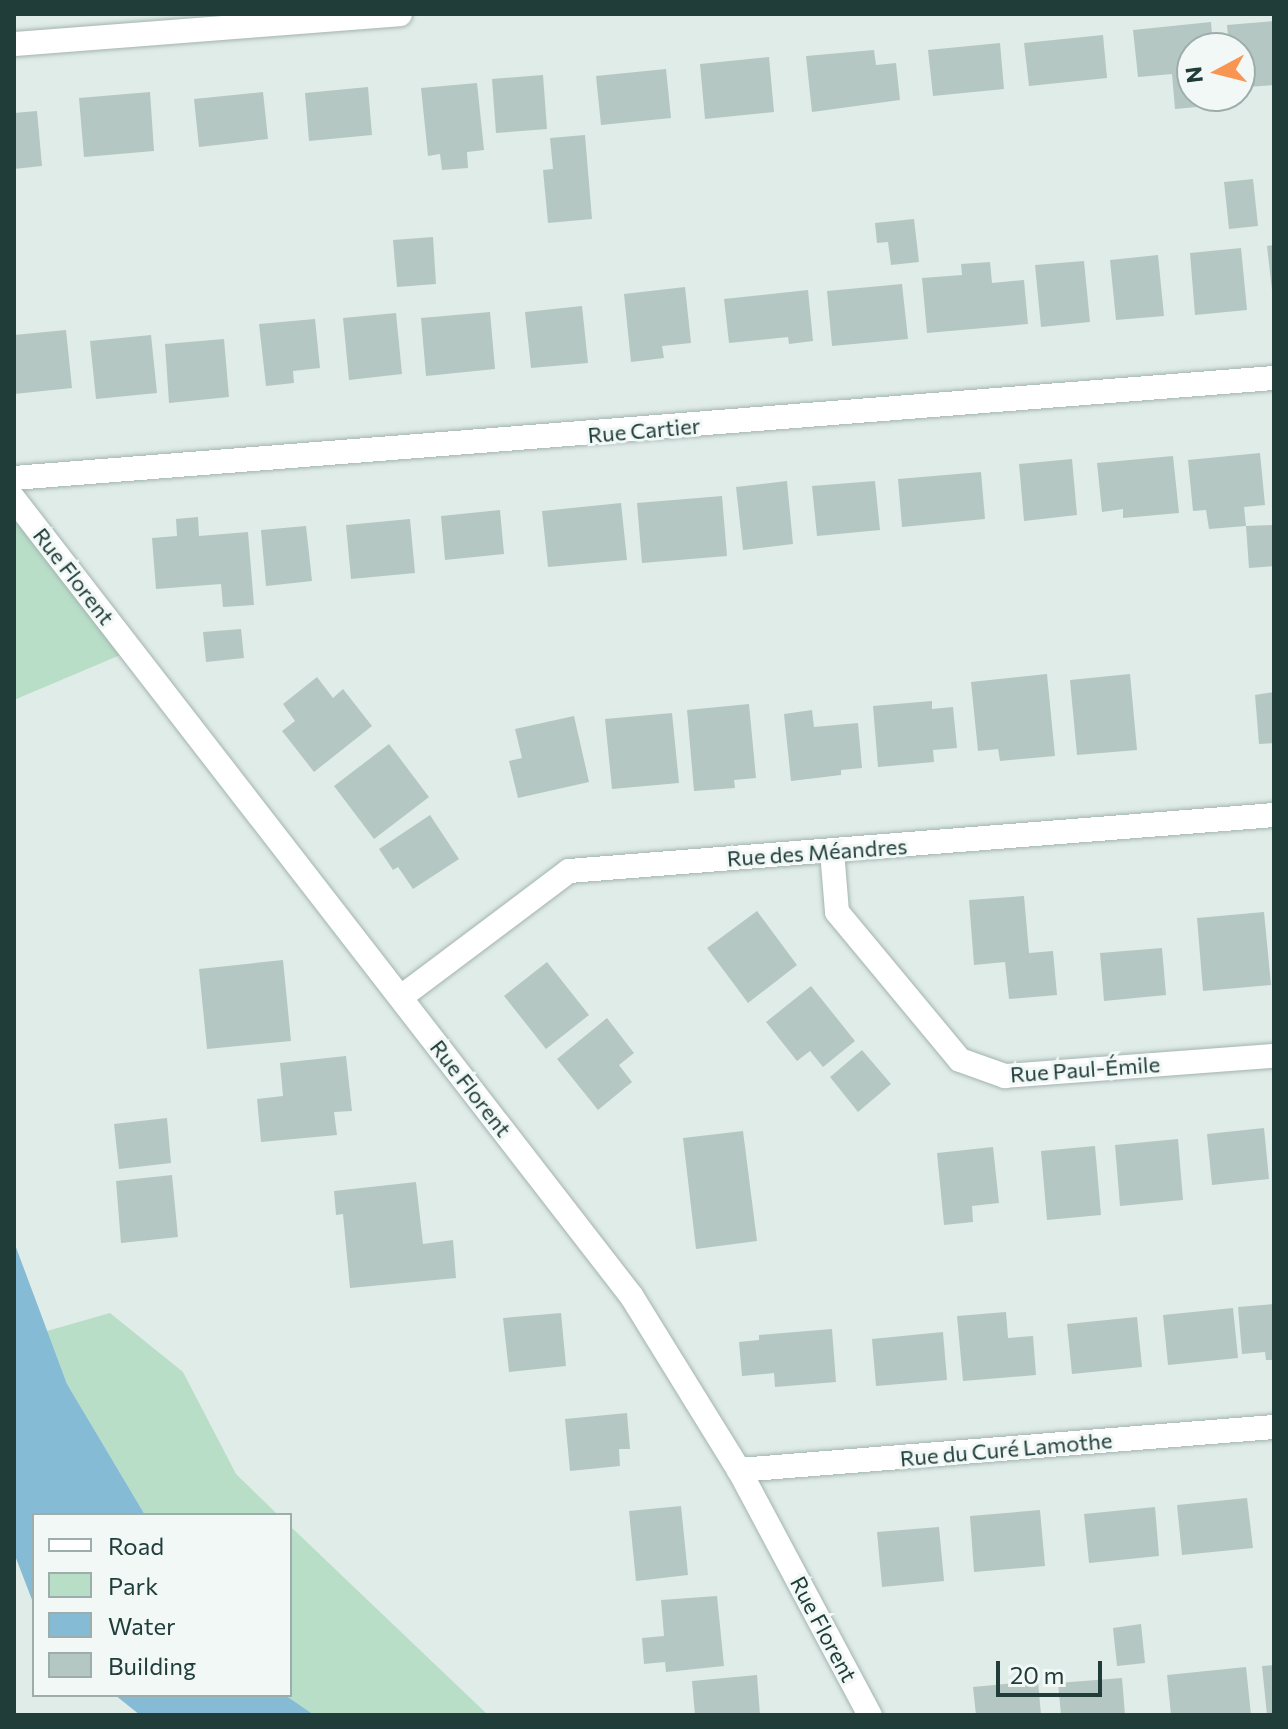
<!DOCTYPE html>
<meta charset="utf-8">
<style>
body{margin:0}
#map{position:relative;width:1288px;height:1729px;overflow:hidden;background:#e0ece8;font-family:Commissioner,sans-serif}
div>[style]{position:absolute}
.green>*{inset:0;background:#b8dec8}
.water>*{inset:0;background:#85bbd4}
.building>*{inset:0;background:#b5c7c2}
.roads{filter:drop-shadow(0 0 2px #a3b4b0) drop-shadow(0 0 2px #a3b4b0)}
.minor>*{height:24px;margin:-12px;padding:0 12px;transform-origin:12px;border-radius:12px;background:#fff}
span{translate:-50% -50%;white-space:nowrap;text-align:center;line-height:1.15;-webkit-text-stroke:6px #f1f8f6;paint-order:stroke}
.street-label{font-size:22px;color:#203d3a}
.frame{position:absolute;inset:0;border:16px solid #203d3a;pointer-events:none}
.legend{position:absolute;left:32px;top:1513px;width:260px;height:184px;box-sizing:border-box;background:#f1f8f6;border:2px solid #9dadab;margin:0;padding:10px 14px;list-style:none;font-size:24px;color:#203d3a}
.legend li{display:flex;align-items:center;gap:16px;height:40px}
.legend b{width:40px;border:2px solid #9dadab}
.north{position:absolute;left:1176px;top:32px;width:80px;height:80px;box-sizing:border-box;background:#f1f8f6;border:2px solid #9dadab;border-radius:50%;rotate:263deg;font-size:22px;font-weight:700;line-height:32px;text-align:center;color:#203d3a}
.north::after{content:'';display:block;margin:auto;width:28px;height:36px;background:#f89552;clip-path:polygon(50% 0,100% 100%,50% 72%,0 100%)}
.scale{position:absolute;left:996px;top:1661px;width:106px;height:36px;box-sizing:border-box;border:4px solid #203d3a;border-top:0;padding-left:10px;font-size:24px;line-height:28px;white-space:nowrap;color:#203d3a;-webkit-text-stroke:6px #f1f8f6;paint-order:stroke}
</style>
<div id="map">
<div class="green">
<div style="clip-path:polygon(14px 499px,132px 650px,14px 700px)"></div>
<div style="clip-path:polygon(110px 1313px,183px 1372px,236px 1474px,278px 1515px,145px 1515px,67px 1384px,47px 1331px)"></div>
<div style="clip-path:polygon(290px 1526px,488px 1715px,314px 1715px,285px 1695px,290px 1695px)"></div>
</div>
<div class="water">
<div style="clip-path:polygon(14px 1242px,67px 1384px,145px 1515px,34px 1515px,34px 1605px,14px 1553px)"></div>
<div style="clip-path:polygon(115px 1695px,285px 1695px,314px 1715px,140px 1715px)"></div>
</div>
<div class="building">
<div style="clip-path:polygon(1274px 21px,1274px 85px,1247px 87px,1245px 71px,1240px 71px,1240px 48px,1229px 48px,1227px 25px)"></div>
<div style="clip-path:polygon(1211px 22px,1213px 48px,1192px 48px,1192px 96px,1218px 96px,1218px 105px,1175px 109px,1172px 74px,1138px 77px,1133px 30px)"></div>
<div style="clip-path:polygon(1103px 35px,1107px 78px,1029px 86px,1024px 43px)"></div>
<div style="clip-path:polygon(1000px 43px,1004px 89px,933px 96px,928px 50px)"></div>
<div style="clip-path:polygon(874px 50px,876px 65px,896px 63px,900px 100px,812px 112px,806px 56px)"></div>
<div style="clip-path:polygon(769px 57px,774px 112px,705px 119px,700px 64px)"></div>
<div style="clip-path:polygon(666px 69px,671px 118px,601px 125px,596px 76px)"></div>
<div style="clip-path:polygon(543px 75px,547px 129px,496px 133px,492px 79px)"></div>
<div style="clip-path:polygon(477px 83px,484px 150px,467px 152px,468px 168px,442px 170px,440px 154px,428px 156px,421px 88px)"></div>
<div style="clip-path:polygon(368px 87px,372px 135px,309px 141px,305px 93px)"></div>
<div style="clip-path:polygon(150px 92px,154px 151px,84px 157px,79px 98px)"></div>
<div style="clip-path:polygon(263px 92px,268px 139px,199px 147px,194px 99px)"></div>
<div style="clip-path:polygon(37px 111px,42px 166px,14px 169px,14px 113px)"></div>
<div style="clip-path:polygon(585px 135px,592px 219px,548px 223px,543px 170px,553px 169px,550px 138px)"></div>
<div style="clip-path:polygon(1253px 179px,1258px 226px,1229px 229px,1224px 182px)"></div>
<div style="clip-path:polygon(914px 219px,919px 262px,891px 265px,888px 242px,877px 243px,875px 223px)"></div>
<div style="clip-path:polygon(433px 237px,436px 284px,397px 287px,393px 240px)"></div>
<div style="clip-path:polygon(1274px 245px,1274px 290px,1272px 290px,1267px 246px)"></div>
<div style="clip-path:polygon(1241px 248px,1247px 310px,1195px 315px,1190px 253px)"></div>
<div style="clip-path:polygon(1158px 255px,1164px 316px,1116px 320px,1110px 260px)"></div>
<div style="clip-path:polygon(1084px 261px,1090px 322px,1041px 327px,1035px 265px)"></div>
<div style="clip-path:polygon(990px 262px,992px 283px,1024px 280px,1028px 324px,927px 333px,922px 278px,962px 275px,961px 264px)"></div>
<div style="clip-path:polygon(902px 284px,908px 339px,832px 346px,827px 291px)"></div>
<div style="clip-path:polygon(685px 287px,691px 343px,662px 346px,664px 358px,631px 362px,624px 294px)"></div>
<div style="clip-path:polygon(808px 290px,813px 341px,789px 344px,788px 337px,729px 343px,724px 299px)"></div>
<div style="clip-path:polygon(582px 306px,588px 363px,531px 368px,525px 312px)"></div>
<div style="clip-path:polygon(490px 312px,495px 369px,426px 376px,421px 318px)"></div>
<div style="clip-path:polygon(396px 313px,402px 374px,349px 380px,343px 318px)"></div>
<div style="clip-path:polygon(315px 319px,320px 368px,293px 371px,294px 383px,266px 386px,259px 324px)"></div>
<div style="clip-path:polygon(66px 330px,72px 388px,14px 394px,14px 335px)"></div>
<div style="clip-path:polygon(151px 335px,157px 393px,96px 399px,90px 341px)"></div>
<div style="clip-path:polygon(224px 339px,229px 397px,169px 403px,165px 344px)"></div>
<div style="clip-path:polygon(1260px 453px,1265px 505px,1244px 507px,1246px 526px,1209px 529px,1206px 510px,1193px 511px,1188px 460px)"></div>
<div style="clip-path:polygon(1173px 456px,1179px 513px,1123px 518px,1123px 509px,1102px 512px,1097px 463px)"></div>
<div style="clip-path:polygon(1072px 459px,1077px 515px,1024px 521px,1019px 464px)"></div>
<div style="clip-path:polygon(981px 472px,985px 519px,902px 527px,898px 479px)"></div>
<div style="clip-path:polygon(787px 481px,793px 544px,743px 550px,736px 487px)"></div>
<div style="clip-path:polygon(875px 481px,880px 530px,817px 536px,812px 486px)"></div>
<div style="clip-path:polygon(722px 496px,727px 556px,642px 563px,637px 503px)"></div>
<div style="clip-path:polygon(621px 503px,627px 560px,548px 567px,542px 511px)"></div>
<div style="clip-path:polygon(500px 510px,504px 554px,445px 560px,441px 516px)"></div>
<div style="clip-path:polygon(198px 517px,199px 536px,248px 532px,254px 605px,223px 607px,221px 584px,156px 589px,152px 538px,177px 536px,176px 519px)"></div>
<div style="clip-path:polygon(410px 519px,415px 573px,351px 579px,346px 525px)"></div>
<div style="clip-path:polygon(1274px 525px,1274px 566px,1249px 568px,1246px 526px)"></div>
<div style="clip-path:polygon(306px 526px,312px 581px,266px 586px,261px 530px)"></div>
<div style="clip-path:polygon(241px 629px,244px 658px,206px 662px,203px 632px)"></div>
<div style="clip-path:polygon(1047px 674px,1055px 756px,1000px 761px,998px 749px,978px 751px,971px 682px)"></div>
<div style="clip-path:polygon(1130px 674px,1137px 750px,1077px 755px,1070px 680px)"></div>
<div style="clip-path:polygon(317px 677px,333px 698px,343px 689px,372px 726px,314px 772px,282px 731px,295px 721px,283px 704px)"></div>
<div style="clip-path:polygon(1274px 692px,1274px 743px,1259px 744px,1255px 695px)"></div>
<div style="clip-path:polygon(932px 701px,932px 709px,953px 707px,957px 748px,933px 750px,934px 762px,878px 767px,873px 706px)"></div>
<div style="clip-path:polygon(749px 704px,756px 778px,734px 780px,735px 788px,694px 791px,687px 710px)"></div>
<div style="clip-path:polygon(812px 710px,814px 727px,858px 723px,862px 768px,841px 770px,841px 775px,791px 781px,784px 714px)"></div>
<div style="clip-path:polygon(672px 713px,679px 783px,612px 789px,605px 719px)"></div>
<div style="clip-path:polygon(574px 716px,589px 782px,518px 798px,509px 761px,522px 758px,515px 729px)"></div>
<div style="clip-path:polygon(389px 744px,429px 797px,374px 839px,334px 786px)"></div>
<div style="clip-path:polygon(430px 815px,459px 859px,413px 889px,398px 867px,393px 870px,379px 849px)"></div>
<div style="clip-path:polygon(1024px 896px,1029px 953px,1053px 951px,1057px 995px,1009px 999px,1005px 962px,974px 965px,969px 900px)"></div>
<div style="clip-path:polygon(757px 911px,797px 965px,748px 1003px,707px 948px)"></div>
<div style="clip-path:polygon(1264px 912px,1271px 985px,1203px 991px,1197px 918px)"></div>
<div style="clip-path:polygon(1162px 948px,1166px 995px,1104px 1001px,1100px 953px)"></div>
<div style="clip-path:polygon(283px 960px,291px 1041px,207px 1049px,199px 969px)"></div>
<div style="clip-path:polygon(547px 962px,589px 1015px,546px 1049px,504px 996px)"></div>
<div style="clip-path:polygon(811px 986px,855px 1041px,823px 1067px,810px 1051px,797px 1061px,766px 1022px)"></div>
<div style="clip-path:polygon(607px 1018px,634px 1053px,619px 1065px,632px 1082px,598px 1110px,557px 1059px)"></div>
<div style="clip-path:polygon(862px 1050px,891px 1084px,858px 1112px,830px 1077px)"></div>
<div style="clip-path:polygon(346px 1056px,352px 1111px,334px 1112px,337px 1135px,261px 1142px,257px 1099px,283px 1096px,280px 1063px)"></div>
<div style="clip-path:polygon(167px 1118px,171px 1163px,119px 1169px,114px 1124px)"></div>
<div style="clip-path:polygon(1264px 1128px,1269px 1179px,1212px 1185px,1207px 1134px)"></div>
<div style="clip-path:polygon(743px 1131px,757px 1241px,696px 1249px,683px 1138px)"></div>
<div style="clip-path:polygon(1178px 1139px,1183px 1200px,1120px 1206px,1115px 1145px)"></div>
<div style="clip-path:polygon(1095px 1146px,1101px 1215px,1047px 1220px,1041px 1151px)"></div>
<div style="clip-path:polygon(993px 1147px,999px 1203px,972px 1206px,973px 1222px,944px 1225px,937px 1153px)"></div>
<div style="clip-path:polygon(172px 1175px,178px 1237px,121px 1243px,116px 1181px)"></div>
<div style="clip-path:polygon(416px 1182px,423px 1244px,453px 1240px,456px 1278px,350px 1288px,343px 1214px,336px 1215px,334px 1191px)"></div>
<div style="clip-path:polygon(1274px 1304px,1274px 1360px,1266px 1360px,1265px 1352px,1242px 1354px,1238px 1307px)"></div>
<div style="clip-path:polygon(1233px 1308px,1238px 1358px,1168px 1365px,1163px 1315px)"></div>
<div style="clip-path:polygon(1006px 1312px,1008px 1338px,1033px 1336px,1036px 1375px,963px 1381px,957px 1316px)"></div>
<div style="clip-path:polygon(561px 1313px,566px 1366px,509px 1372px,503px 1318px)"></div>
<div style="clip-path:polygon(1137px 1317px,1142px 1367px,1072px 1374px,1067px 1324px)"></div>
<div style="clip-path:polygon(832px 1329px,836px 1382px,775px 1387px,774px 1373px,742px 1376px,739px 1342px,759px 1340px,759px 1335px)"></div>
<div style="clip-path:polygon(943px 1332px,947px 1380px,876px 1386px,872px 1339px)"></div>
<div style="clip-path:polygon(627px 1413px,630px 1449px,619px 1449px,620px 1466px,570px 1471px,565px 1419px)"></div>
<div style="clip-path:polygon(1247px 1498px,1253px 1548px,1182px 1555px,1177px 1505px)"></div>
<div style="clip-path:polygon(681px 1506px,688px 1575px,636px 1581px,629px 1511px)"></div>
<div style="clip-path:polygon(1155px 1507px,1159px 1556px,1089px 1563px,1084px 1514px)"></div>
<div style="clip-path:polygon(1040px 1510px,1045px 1566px,974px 1572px,970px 1516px)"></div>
<div style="clip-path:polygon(939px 1527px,944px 1581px,882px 1587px,877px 1532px)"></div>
<div style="clip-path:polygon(717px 1596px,724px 1666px,666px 1672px,665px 1662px,644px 1664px,642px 1638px,664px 1636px,661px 1600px)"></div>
<div style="clip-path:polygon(1141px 1624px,1145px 1663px,1117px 1666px,1113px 1628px)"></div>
<div style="clip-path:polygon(1274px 1665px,1274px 1715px,1267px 1715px,1262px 1666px)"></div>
<div style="clip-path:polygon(1246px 1667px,1251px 1715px,1171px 1715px,1167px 1675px)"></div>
<div style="clip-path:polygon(757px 1675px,760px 1715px,695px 1715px,692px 1681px)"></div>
<div style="clip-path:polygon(1122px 1678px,1125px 1715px,1061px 1715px,1058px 1683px)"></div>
<div style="clip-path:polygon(1038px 1681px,1041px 1715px,976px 1715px,973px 1687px)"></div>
</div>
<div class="roads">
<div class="minor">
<div style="left:14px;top:44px;width:387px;rotate:-4.4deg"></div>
<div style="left:14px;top:478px;width:1264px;rotate:-4.54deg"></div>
<div style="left:14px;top:499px;width:1009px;rotate:52.24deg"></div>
<div style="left:632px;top:1297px;width:203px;rotate:58.3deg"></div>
<div style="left:739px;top:1470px;width:278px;rotate:61.9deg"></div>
<div style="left:832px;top:851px;width:61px;rotate:85.3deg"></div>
<div style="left:837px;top:912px;width:192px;rotate:50.3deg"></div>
<div style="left:960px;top:1060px;width:48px;rotate:19.6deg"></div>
<div style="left:1005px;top:1076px;width:270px;rotate:-4.3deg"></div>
<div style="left:401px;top:997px;width:210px;rotate:-36.9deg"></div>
<div style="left:569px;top:871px;width:707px;rotate:-4.54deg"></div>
<div style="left:739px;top:1470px;width:537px;rotate:-4.6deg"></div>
</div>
</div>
<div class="street-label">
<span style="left:644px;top:430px;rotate:-5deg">Rue Cartier</span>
<span style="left:74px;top:576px;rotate:52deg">Rue Florent</span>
<span style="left:817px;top:852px;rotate:-4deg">Rue des Méandres</span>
<span style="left:1085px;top:1069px;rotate:-4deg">Rue Paul-Émile</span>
<span style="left:471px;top:1088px;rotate:52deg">Rue Florent</span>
<span style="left:1006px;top:1449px;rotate:-5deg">Rue du Curé Lamothe</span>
<span style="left:824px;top:1629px;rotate:62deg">Rue Florent</span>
</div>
<div class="frame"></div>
<ul class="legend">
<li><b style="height:10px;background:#fff"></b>Road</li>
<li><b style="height:22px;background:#b8dec8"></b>Park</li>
<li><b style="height:22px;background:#85bbd4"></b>Water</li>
<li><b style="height:22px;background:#b5c7c2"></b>Building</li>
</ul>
<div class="north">N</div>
<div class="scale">20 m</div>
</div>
